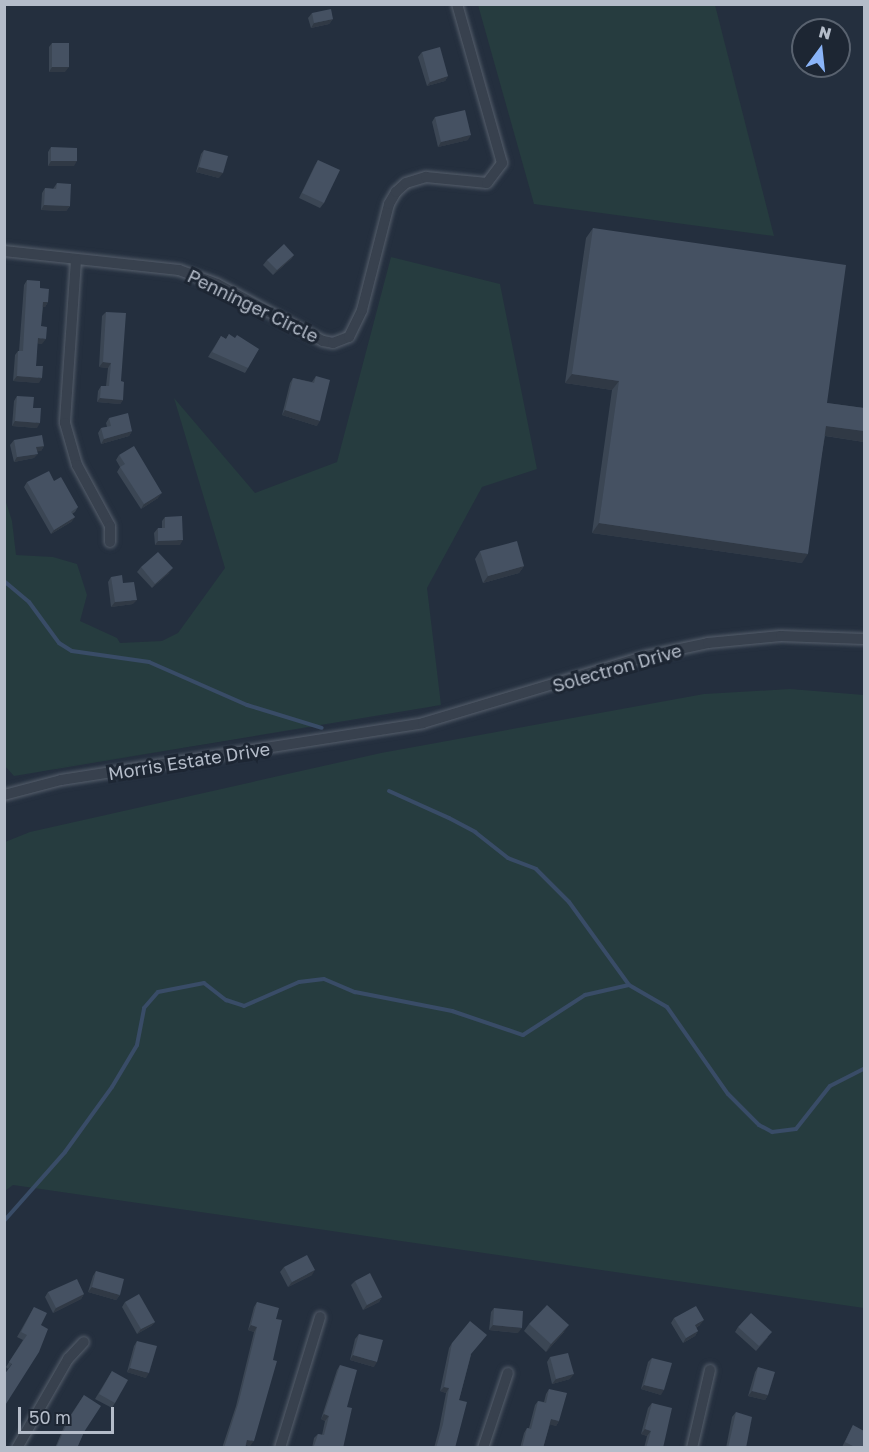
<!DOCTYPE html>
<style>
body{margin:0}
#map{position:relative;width:869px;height:1452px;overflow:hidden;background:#242f3e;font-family:"Golos Text",sans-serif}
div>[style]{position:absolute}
.green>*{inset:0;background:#263c3f}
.stream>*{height:4px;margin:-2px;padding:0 2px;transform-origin:2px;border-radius:2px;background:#394c67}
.roads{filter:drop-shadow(0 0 2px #565f6c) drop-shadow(0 0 2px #565f6c)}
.minor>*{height:10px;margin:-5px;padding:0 5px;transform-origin:5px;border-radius:5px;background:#38414e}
.wall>*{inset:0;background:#3b4654}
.shaded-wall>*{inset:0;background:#303945}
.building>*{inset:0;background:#455162}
span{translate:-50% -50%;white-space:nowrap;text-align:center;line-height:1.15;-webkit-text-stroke:6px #1d2633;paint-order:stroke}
.street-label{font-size:18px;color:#b4bcc9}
.frame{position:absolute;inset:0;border:6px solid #b4bcc9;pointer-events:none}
.north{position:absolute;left:791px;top:18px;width:60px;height:60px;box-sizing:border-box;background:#1d2633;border:2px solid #59626f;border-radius:50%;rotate:15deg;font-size:16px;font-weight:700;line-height:24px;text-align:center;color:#b4bcc9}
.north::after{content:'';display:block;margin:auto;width:21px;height:27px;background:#8ab4f8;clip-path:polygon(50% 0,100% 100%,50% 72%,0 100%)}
.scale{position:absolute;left:18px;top:1407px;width:96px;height:27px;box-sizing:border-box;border:3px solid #b4bcc9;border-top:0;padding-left:8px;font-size:18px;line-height:21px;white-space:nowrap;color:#b4bcc9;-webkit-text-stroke:4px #1d2633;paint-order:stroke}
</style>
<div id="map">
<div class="green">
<div style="clip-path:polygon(478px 5px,715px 5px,774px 236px,534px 204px)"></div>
<div style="clip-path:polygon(391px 257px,500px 284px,537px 469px,482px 487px,427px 588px,441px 705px,14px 776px,4px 765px,5px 499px,12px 521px,16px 555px,53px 557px,77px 564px,87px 595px,80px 621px,117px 638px,120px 643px,162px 641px,178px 633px,225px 568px,174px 398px,255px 493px,337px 462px)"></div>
<div style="clip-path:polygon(790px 689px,864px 695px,864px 1308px,13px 1185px,5px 1191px,5px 842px,30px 832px,381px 753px,704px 694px)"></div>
</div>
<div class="stream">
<div style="left:4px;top:581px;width:33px;rotate:40deg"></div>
<div style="left:29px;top:602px;width:51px;rotate:53.8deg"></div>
<div style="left:59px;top:643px;width:15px;rotate:32deg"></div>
<div style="left:72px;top:651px;width:78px;rotate:8.1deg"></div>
<div style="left:149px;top:662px;width:107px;rotate:23.7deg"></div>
<div style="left:247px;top:705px;width:78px;rotate:17deg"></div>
<div style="left:389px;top:791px;width:66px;rotate:24.2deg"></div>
<div style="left:449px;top:818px;width:30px;rotate:28deg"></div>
<div style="left:475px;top:832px;width:42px;rotate:38.2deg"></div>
<div style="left:508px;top:858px;width:30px;rotate:21deg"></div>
<div style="left:536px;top:869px;width:47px;rotate:45deg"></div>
<div style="left:569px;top:902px;width:102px;rotate:54.1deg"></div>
<div style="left:629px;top:985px;width:44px;rotate:30.1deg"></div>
<div style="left:667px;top:1007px;width:106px;rotate:55deg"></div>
<div style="left:728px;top:1094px;width:44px;rotate:45deg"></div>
<div style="left:759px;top:1125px;width:15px;rotate:28deg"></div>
<div style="left:772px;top:1132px;width:24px;rotate:-7deg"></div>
<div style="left:796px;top:1129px;width:55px;rotate:-51.7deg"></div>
<div style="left:830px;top:1086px;width:38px;rotate:-27deg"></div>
<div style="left:4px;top:1221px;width:92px;rotate:-48.5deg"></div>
<div style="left:65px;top:1152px;width:80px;rotate:-54.1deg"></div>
<div style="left:112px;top:1087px;width:49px;rotate:-59.2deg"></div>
<div style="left:137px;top:1045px;width:38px;rotate:-79deg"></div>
<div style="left:144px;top:1008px;width:21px;rotate:-49deg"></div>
<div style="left:158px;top:992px;width:47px;rotate:-11.1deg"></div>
<div style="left:204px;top:983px;width:28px;rotate:38deg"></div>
<div style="left:226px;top:1000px;width:19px;rotate:18deg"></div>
<div style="left:244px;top:1006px;width:60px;rotate:-23.6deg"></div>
<div style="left:299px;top:982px;width:25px;rotate:-7deg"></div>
<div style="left:324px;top:979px;width:34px;rotate:23deg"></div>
<div style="left:355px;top:992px;width:99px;rotate:11.1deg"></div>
<div style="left:452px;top:1011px;width:75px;rotate:18.7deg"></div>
<div style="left:523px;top:1035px;width:74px;rotate:-32.8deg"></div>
<div style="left:585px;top:995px;width:45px;rotate:-12.8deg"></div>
</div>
<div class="roads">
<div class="minor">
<div style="left:4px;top:251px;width:176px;rotate:6.2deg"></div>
<div style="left:179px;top:270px;width:40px;rotate:20.2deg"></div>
<div style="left:217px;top:284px;width:120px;rotate:28.3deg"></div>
<div style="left:323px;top:341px;width:10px;rotate:11deg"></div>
<div style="left:333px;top:343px;width:17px;rotate:-21deg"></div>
<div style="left:349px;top:337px;width:30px;rotate:-64deg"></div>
<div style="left:362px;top:310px;width:109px;rotate:-75.7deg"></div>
<div style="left:389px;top:204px;width:14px;rotate:-60deg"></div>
<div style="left:396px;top:192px;width:13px;rotate:-42deg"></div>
<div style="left:406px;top:183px;width:21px;rotate:-17deg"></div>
<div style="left:426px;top:177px;width:61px;rotate:5.6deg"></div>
<div style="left:487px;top:183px;width:25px;rotate:-53deg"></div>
<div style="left:502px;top:163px;width:165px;rotate:-105.8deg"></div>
<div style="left:76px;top:260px;width:163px;rotate:93.9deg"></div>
<div style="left:65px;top:423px;width:44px;rotate:74.1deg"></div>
<div style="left:77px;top:465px;width:69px;rotate:61.6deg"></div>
<div style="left:110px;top:526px;width:16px;rotate:90deg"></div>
<div style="left:4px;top:795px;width:59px;rotate:-14.7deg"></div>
<div style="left:61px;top:780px;width:366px;rotate:-8.9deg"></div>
<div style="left:423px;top:723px;width:234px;rotate:-16.7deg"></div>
<div style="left:647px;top:656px;width:62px;rotate:-12deg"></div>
<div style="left:708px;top:643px;width:73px;rotate:-5.5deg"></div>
<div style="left:781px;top:636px;width:83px;rotate:2.1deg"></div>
<div style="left:17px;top:1448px;width:103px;rotate:-60.2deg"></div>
<div style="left:68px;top:1359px;width:23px;rotate:-47deg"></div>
<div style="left:280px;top:1448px;width:137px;rotate:-73deg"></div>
<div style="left:483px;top:1448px;width:79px;rotate:-71.6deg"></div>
<div style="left:692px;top:1448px;width:80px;rotate:-77deg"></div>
</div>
</div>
<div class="wall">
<div style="clip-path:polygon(312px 13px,333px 19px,329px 24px,311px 28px,308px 18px)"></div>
<div style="clip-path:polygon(52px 43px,65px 72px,49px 72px,49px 47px)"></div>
<div style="clip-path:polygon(422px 52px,448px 76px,445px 81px,427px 86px,418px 57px)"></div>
<div style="clip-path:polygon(435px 117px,468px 140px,438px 147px,432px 122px)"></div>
<div style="clip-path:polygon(51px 147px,74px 166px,48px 166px,48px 152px)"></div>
<div style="clip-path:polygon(204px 150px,219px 178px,196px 172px,201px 154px)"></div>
<div style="clip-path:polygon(318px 160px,324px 203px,320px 208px,299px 198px,315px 165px)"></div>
<div style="clip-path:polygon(57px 183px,70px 206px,66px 211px,41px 210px,42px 193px,45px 188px,53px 189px)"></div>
<div style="clip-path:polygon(593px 228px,827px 403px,864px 408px,864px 442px,825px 436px,802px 563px,592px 533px,612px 390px,565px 383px,586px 238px)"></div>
<div style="clip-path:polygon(294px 255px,291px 259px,273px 275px,263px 265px,267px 260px)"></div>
<div style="clip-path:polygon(27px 280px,40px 288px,48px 302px,45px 307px,43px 307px,41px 326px,42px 344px,37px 343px,36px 366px,39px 383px,13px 381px,15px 355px,18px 351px,19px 351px,24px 285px)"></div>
<div style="clip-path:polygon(106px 312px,121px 381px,123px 400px,120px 404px,97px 402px,98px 391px,101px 386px,106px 386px,108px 368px,99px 367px,102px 316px)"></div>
<div style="clip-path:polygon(229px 334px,248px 368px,245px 373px,208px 357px,221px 336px,226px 339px)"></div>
<div style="clip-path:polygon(316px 376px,317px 426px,282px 415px,290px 383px,293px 378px,312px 382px)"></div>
<div style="clip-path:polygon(17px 396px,33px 408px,37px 428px,12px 426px,14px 401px)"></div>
<div style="clip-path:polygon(109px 418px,132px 431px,129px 436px,101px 444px,98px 433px,101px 428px,107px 427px,106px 423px)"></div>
<div style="clip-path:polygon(14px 440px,44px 446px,41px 451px,37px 451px,34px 458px,14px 462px,10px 445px)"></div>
<div style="clip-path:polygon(119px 455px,158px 498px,141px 509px,117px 472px,120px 467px,116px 460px)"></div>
<div style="clip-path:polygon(54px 481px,78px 507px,75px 512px,72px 514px,75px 517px,71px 522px,51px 534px,24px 487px,27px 482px)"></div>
<div style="clip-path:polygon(165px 517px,180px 545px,155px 545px,154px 533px,158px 528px,162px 528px,162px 521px)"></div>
<div style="clip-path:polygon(480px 551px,524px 566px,519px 573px,483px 583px,475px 559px)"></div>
<div style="clip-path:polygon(141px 567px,169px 573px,152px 588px,137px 572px)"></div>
<div style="clip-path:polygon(111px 577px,123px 583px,133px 604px,111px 607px,108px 582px)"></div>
<div style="clip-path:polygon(284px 1267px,312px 1275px,288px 1287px,280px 1272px)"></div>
<div style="clip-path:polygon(96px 1271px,120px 1295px,116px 1300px,88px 1292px,93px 1276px)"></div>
<div style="clip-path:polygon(355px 1281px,382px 1297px,379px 1302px,363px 1310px,351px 1285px)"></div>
<div style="clip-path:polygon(48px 1292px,84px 1294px,81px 1299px,53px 1313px,45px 1297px)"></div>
<div style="clip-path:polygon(125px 1302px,155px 1322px,151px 1326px,137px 1334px,122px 1307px)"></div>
<div style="clip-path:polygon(257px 1302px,276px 1319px,250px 1446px,246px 1445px,245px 1448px,222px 1448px,236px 1406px,254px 1332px,248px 1330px,254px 1307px)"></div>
<div style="clip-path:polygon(34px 1307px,41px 1325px,8px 1369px,6px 1367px,23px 1340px,17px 1337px)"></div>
<div style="clip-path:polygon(494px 1308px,518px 1333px,489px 1330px,491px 1312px)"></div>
<div style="clip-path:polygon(674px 1318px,700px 1325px,696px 1328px,698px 1331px,695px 1336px,683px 1343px,671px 1323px)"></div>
<div style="clip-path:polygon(529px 1324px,564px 1332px,546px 1352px,524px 1331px)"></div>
<div style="clip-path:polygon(738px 1327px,768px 1337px,756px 1351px,735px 1332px)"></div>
<div style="clip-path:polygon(359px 1334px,374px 1367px,350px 1360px,355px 1339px)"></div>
<div style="clip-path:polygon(137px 1341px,146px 1378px,127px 1372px,134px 1346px)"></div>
<div style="clip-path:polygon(452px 1343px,471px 1355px,459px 1400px,455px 1448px,434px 1448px,439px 1429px,446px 1393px,440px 1391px,449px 1348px)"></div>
<div style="clip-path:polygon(550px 1357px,570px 1379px,552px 1384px,547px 1362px)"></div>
<div style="clip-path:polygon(652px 1358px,661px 1395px,641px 1389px,648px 1362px)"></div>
<div style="clip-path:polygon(340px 1365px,347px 1407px,343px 1448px,312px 1448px,314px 1438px,318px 1434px,322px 1435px,325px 1421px,321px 1419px,337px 1370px)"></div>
<div style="clip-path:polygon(758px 1367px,768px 1395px,765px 1400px,748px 1396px,755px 1372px)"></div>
<div style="clip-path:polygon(112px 1371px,115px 1403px,112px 1408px,95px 1399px)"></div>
<div style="clip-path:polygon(549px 1389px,559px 1421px,556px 1426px,550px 1424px,543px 1448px,520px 1448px,524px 1433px,527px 1428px,529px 1428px,535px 1405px,538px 1401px,544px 1402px,546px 1394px)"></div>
<div style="clip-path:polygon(84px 1395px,84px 1432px,77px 1448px,55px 1448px,66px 1422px)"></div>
<div style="clip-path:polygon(652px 1403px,663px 1448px,644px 1448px,647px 1436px,641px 1434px,648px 1408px)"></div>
<div style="clip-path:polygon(736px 1412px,746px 1448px,726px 1448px,732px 1417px)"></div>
<div style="clip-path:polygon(853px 1425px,864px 1448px,842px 1447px)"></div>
</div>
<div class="shaded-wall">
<div style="clip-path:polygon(333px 19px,329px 24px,311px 28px,314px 23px)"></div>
<div style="clip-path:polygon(52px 67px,69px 67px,65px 72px,49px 72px)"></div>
<div style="clip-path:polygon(448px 76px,445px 81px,427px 86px,430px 82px)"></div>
<div style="clip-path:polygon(471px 135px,468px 140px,438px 147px,441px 142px)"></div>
<div style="clip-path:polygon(51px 161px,77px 161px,74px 166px,48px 166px)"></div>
<div style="clip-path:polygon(199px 167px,223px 173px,219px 178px,196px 172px)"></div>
<div style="clip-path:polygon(44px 205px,70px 206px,66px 211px,41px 210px)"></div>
<div style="clip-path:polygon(294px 255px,291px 259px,273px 275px,277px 270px)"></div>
<div style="clip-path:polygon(43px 302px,48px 302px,45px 307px,40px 307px)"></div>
<div style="clip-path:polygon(38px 338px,46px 339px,42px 344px,34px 343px)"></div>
<div style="clip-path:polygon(103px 362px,111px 363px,108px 368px,99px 367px)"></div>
<div style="clip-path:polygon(572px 374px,619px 381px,612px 390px,565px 383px)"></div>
<div style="clip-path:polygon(17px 376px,42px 378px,39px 383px,13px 381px)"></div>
<div style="clip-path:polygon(100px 398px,123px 400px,120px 404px,97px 402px)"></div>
<div style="clip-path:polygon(285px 410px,320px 421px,317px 426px,282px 415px)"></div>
<div style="clip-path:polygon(15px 421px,40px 423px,37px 428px,12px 426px)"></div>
<div style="clip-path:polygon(826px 426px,864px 431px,864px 442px,820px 435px)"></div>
<div style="clip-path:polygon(132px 431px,129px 436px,101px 444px,104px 439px)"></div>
<div style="clip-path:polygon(44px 446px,41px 451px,33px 452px,36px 447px)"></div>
<div style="clip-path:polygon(38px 454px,34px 458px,14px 462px,17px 457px)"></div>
<div style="clip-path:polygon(162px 493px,158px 498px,141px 509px,144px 504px)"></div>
<div style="clip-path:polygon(75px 517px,71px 522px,51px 534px,54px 530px)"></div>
<div style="clip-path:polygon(599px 523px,808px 554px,802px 563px,592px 533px)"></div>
<div style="clip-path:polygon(183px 540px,180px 545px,155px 545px,158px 541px)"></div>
<div style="clip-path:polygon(524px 566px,519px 573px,483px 583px,488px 576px)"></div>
<div style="clip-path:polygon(173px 568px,169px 573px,152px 588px,155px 584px)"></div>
<div style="clip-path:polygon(137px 600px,133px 604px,111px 607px,115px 602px)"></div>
<div style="clip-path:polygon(315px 1270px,312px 1275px,288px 1287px,292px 1282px)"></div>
<div style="clip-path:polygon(92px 1287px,120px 1295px,116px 1300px,88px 1292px)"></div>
<div style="clip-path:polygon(84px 1294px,81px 1299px,53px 1313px,56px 1308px)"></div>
<div style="clip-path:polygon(382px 1297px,379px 1302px,363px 1310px,367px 1305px)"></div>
<div style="clip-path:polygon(704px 1320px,700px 1325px,692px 1330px,695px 1325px)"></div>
<div style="clip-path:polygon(155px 1322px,151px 1326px,137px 1334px,141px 1329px)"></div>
<div style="clip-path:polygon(251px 1325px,257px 1327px,254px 1332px,248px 1330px)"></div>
<div style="clip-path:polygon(493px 1325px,522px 1328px,518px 1333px,489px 1330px)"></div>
<div style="clip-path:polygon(569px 1325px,564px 1332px,546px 1352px,551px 1344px)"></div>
<div style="clip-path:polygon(698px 1331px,695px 1336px,683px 1343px,686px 1338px)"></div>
<div style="clip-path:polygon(353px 1355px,377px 1362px,374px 1367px,350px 1360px)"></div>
<div style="clip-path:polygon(130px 1368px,149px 1373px,146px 1378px,127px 1372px)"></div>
<div style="clip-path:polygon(574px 1374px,570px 1379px,552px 1384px,556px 1379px)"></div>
<div style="clip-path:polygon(644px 1385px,664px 1390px,661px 1395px,641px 1389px)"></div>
<div style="clip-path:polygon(444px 1387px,449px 1388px,446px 1393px,440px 1391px)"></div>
<div style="clip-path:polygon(752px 1391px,768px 1395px,765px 1400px,748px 1396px)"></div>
<div style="clip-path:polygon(324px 1414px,329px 1416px,325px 1421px,321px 1419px)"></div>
<div style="clip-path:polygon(551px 1419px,559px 1421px,556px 1426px,548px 1424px)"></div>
<div style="clip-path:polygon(645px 1429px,651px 1431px,647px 1436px,641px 1434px)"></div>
<div style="clip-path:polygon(247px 1440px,254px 1441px,250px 1446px,244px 1444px)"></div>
</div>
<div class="building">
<div style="clip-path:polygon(331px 9px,333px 19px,314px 23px,312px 13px)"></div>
<div style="clip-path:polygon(52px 43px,69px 43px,69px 67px,52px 67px)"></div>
<div style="clip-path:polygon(440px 47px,448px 76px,430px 82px,422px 52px)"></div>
<div style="clip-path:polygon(465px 110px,471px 135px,441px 142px,435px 117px)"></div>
<div style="clip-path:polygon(51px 147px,77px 148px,77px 161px,51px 161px)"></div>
<div style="clip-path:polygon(204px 150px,228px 156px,223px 173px,199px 167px)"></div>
<div style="clip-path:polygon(318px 160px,340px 170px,324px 203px,302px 193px)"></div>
<div style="clip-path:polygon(57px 183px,71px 184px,70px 206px,44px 205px,45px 188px,56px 189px)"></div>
<div style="clip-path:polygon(593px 228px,846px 265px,827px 403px,864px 408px,864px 431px,826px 426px,808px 554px,599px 523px,619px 381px,572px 374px)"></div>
<div style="clip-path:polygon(284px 244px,294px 255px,277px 270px,267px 260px)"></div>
<div style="clip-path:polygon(27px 280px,40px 281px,40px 288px,49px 289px,48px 302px,43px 302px,41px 326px,47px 327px,46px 339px,38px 338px,36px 366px,43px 366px,42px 378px,17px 376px,18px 351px,23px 351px)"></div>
<div style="clip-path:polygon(106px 312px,126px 313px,121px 381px,124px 382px,123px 400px,100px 398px,101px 386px,109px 386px,111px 363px,103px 362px)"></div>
<div style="clip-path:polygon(229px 334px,235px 338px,237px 335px,259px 349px,248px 368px,212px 352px,221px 336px,226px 339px)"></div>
<div style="clip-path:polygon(316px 376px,330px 380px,320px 421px,285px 410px,293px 378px,314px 383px)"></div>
<div style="clip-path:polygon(17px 396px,34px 397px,33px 408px,41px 408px,40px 423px,15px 421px)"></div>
<div style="clip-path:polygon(128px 413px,132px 431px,104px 439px,101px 428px,111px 426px,109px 418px)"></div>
<div style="clip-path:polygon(42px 435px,44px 446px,36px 447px,38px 454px,17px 457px,14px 440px)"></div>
<div style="clip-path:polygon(134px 446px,162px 493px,144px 504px,120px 467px,125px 464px,119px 455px)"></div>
<div style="clip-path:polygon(49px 471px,54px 481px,61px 477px,78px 507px,71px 512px,75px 517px,54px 530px,27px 482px)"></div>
<div style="clip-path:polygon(182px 516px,183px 540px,158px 541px,158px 528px,165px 528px,165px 517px)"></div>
<div style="clip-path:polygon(517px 541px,524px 566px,488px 576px,480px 551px)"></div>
<div style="clip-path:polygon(158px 552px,173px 568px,155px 584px,141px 567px)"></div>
<div style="clip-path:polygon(122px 575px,123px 583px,134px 582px,137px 600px,115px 602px,111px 577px)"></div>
<div style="clip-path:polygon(307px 1255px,315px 1270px,292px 1282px,284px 1267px)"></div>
<div style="clip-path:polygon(96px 1271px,124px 1279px,120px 1295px,92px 1287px)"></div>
<div style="clip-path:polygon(370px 1273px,382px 1297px,367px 1305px,355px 1281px)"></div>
<div style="clip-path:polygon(77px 1279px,84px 1294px,56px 1308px,48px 1292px)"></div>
<div style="clip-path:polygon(139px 1294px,155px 1322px,141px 1329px,125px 1302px)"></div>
<div style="clip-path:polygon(257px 1302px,279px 1308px,276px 1319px,282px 1320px,273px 1360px,277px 1361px,254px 1441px,247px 1440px,245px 1448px,224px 1448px,239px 1401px,257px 1327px,251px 1325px)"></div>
<div style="clip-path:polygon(547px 1305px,569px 1325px,551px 1344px,529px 1324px)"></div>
<div style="clip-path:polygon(696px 1306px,704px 1320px,695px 1325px,698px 1331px,686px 1338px,674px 1318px)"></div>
<div style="clip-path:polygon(34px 1307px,47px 1313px,41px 1325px,48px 1329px,39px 1352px,4px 1407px,4px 1375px,12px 1364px,9px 1362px,27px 1335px,21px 1332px)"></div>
<div style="clip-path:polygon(494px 1308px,523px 1311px,522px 1328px,493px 1325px)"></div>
<div style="clip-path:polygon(751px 1313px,772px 1332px,759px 1346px,738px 1327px)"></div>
<div style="clip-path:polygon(470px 1321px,487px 1335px,471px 1354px,459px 1400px,467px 1402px,455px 1448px,436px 1448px,443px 1424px,449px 1388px,444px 1387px,452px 1343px)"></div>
<div style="clip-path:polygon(359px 1334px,383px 1340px,377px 1362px,353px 1355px)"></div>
<div style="clip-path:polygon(137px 1341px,157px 1346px,149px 1373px,130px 1368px)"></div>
<div style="clip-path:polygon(568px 1353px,574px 1374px,556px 1379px,550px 1357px)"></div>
<div style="clip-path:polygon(652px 1358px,672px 1363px,664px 1390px,644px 1385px)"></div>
<div style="clip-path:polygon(340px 1365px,357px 1370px,347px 1407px,352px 1408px,343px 1448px,319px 1448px,314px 1446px,318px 1434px,324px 1435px,329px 1416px,324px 1414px)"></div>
<div style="clip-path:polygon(758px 1367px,775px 1372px,768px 1395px,752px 1391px)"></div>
<div style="clip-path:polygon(112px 1371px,128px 1380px,115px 1403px,99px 1394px)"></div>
<div style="clip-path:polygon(549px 1389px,567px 1393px,559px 1421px,551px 1419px,543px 1448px,522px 1448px,527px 1428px,531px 1429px,538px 1401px,546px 1403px)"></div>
<div style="clip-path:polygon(84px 1395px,101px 1406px,84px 1432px,77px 1448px,56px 1448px,70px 1417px)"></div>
<div style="clip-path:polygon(652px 1403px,672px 1408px,663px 1448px,646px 1448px,651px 1431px,645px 1429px)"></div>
<div style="clip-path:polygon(736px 1412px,752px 1417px,746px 1448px,728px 1448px)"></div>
<div style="clip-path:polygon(853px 1425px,864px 1431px,864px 1448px,857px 1448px,845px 1442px)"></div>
</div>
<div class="street-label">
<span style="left:253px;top:306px;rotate:26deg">Penninger Circle</span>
<span style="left:617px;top:668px;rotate:-16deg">Solectron Drive</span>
<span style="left:189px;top:761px;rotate:-9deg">Morris Estate Drive</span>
</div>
<div class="frame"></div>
<div class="north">N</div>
<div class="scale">50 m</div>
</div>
